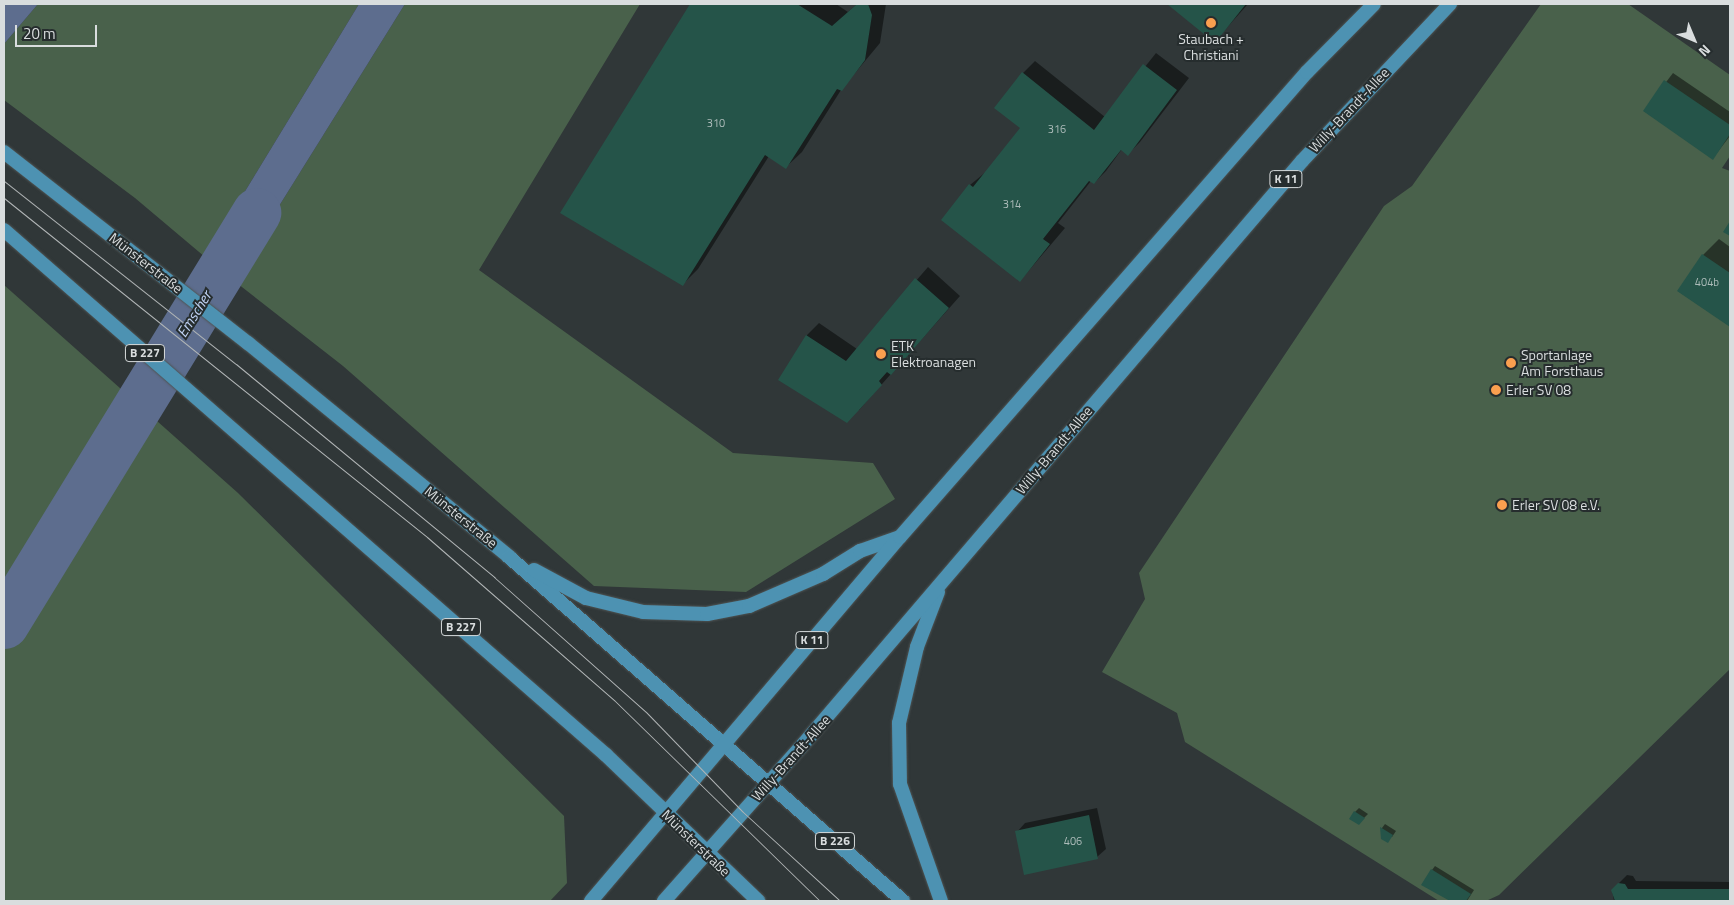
<!DOCTYPE html>
<meta charset="utf-8">
<style>
body{margin:0}
#map{position:relative;width:1734px;height:905px;overflow:hidden;background:#303738;font-family:"Titillium Web",sans-serif}
div>[style]{position:absolute}
.green>*{inset:0;background:#49614b}
.water>*{inset:0;background:#5d6d8e}
.shadow>*{inset:0;background:#0007}
.river>*{height:49px;margin:-24.5px;padding:0 24.5px;transform-origin:24.5px;border-radius:24.5px;background:#5d6d8e}
.building>*{inset:0;background:#255449}
.roads{filter:drop-shadow(0 0 1px #4e5454) drop-shadow(0 0 1px #4e5454)}
.primary>*{height:14px;margin:-7px;padding:0 7px;transform-origin:7px;border-radius:7px;background:#4d92b2}
.tram>*{height:1px;margin:-0.5px;padding:0 0.5px;transform-origin:0.5px;border-radius:0.5px;background:#b1b5b6}
.dots>*{width:14px;height:14px;translate:-50% -50%;box-sizing:border-box;border:2px solid #262d2e;border-radius:50%}
span{translate:-50% -50%;white-space:nowrap;text-align:center;line-height:1.15;-webkit-text-stroke:4px #262d2e;paint-order:stroke}
.number-label{font-size:11px;color:#acbbb9}
.number-label span{-webkit-text-stroke-width:0}
.shield-label span{padding:1px 4px;background:#262d2e;border:1px solid;border-radius:4px;-webkit-text-stroke-width:0}
.shield-label{font-size:12px;color:#d9ddde;font-weight:700}
.poi-label{font-size:14px;color:#d9ddde}
.left{translate:0 -50%;text-align:left}
.street-label{font-size:14px;color:#d9ddde}
.water-label{font-size:15px;color:#c1d3f4;font-style:italic}
.frame{position:absolute;inset:0;border:5px solid #d9ddde;pointer-events:none}
.north{position:absolute;left:1669px;top:15px;width:50px;height:50px;-webkit-text-stroke:4px #262d2e;paint-order:stroke;rotate:135deg;font-size:14px;font-weight:700;line-height:20px;text-align:center;color:#d9ddde}
.north::after{content:'';display:block;margin:auto;width:18px;height:22px;background:#d9ddde;clip-path:polygon(50% 0,100% 100%,50% 72%,0 100%)}
.scale{position:absolute;left:15px;top:25px;width:82px;height:22px;box-sizing:border-box;border:2px solid #d9ddde;border-top:0;padding-left:6px;font-size:15px;line-height:18px;white-space:nowrap;color:#d9ddde;-webkit-text-stroke:4px #262d2e;paint-order:stroke}
</style>
<div id="map">
<div class="green">
<div style="clip-path:polygon(38px 4px,359px 4px,205px 257px,135px 198px,4px 100px,4px 44px)"></div>
<div style="clip-path:polygon(405px 4px,640px 4px,479px 270px,733px 453px,873px 463px,895px 499px,746px 592px,594px 586px,343px 366px,233px 280px)"></div>
<div style="clip-path:polygon(1541px 4px,1628px 4px,1730px 75px,1730px 156px,1722px 168px,1730px 171px,1730px 669px,1499px 895px,1486px 901px,1439px 901px,1185px 742px,1177px 713px,1102px 672px,1145px 599px,1139px 573px,1384px 206px,1412px 186px)"></div>
<div style="clip-path:polygon(4px 285px,238px 493px,564px 816px,567px 883px,550px 901px,4px 901px)"></div>
</div>
<div class="water">
<div style="clip-path:polygon(4px 4px,38px 4px,4px 44px)"></div>
<div style="clip-path:polygon(359px 4px,405px 4px,233px 280px,205px 257px)"></div>
</div>
<div class="shadow">
<div style="clip-path:polygon(691px 4px,836px 4px,848px 12px,857px 4px,886px 4px,880px 43px,841px 90px,802px 152px,786px 167px,769px 156px,698px 269px,683px 284px,562px 213px)"></div>
<div style="clip-path:polygon(1169px 4px,1248px 4px,1215px 41px)"></div>
<div style="clip-path:polygon(1156px 53px,1189px 78px,1140px 142px,1128px 154px,1122px 149px,1106px 171px,1094px 183px,1091px 181px,1058px 223px,1065px 228px,1020px 281px,970px 185px,987px 171px,1022px 127px,1023px 73px,1035px 61px,1105px 117px)"></div>
<div style="clip-path:polygon(1673px 73px,1730px 112px,1730px 136px,1713px 158px,1644px 111px)"></div>
<div style="clip-path:polygon(1719px 239px,1730px 247px,1730px 326px,1678px 291px,1703px 255px)"></div>
<div style="clip-path:polygon(928px 267px,960px 296px,859px 410px,779px 380px,807px 335px,819px 323px,857px 349px)"></div>
<div style="clip-path:polygon(1097px 808px,1106px 849px,1097px 857px,1017px 832px,1025px 823px)"></div>
<div style="clip-path:polygon(1359px 808px,1368px 814px,1359px 823px,1355px 812px)"></div>
<div style="clip-path:polygon(1385px 824px,1396px 831px,1392px 837px,1383px 838px,1382px 828px)"></div>
<div style="clip-path:polygon(1435px 866px,1474px 890px,1467px 901px,1451px 901px,1432px 870px)"></div>
<div style="clip-path:polygon(1627px 875px,1633px 876px,1636px 881px,1730px 882px,1730px 901px,1614px 901px,1612px 890px)"></div>
</div>
<div class="river">
<div style="left:4px;top:624px;width:483px;rotate:-58.5deg"></div>
</div>
<div class="building">
<div style="clip-path:polygon(690px 4px,797px 4px,832px 26px,857px 4px,868px 4px,872px 15px,865px 60px,842px 91px,837px 89px,786px 169px,765px 155px,683px 286px,560px 213px)"></div>
<div style="clip-path:polygon(1167px 4px,1246px 4px,1215px 43px)"></div>
<div style="clip-path:polygon(1143px 64px,1177px 90px,1128px 156px,1121px 150px,1094px 184px,1089px 181px,1043px 239px,1050px 244px,1020px 282px,941px 220px,969px 184px,973px 187px,1020px 128px,994px 108px,1022px 72px,1094px 130px)"></div>
<div style="clip-path:polygon(1664px 80px,1730px 125px,1730px 134px,1713px 160px,1643px 111px)"></div>
<div style="clip-path:polygon(1730px 221px,1730px 236px,1723px 232px)"></div>
<div style="clip-path:polygon(1702px 254px,1730px 273px,1730px 327px,1677px 291px)"></div>
<div style="clip-path:polygon(915px 278px,949px 308px,891px 375px,887px 372px,879px 381px,882px 385px,847px 423px,778px 380px,806px 335px,846px 361px)"></div>
<div style="clip-path:polygon(1354px 811px,1365px 818px,1359px 825px,1349px 819px)"></div>
<div style="clip-path:polygon(1089px 815px,1098px 859px,1024px 875px,1015px 831px)"></div>
<div style="clip-path:polygon(1380px 827px,1393px 835px,1388px 843px,1381px 839px)"></div>
<div style="clip-path:polygon(1431px 869px,1471px 894px,1466px 901px,1450px 901px,1421px 885px)"></div>
<div style="clip-path:polygon(1618px 883px,1625px 884px,1628px 889px,1730px 889px,1730px 901px,1615px 901px,1611px 890px)"></div>
</div>
<div class="roads">
<div class="primary">
<div style="left:4px;top:152px;width:310px;rotate:38.1deg"></div>
<div style="left:248px;top:343px;width:338px;rotate:39.3deg"></div>
<div style="left:509px;top:557px;width:523px;rotate:41.12deg"></div>
<div style="left:4px;top:230px;width:799px;rotate:41.09deg"></div>
<div style="left:606px;top:755px;width:211px;rotate:43.8deg"></div>
<div style="left:534px;top:570px;width:59px;rotate:28.3deg"></div>
<div style="left:586px;top:598px;width:59px;rotate:13.8deg"></div>
<div style="left:643px;top:612px;width:64px;rotate:1.8deg"></div>
<div style="left:707px;top:614px;width:43px;rotate:-10.8deg"></div>
<div style="left:749px;top:606px;width:81px;rotate:-23.4deg"></div>
<div style="left:823px;top:574px;width:44px;rotate:-31.9deg"></div>
<div style="left:860px;top:551px;width:42px;rotate:-19.3deg"></div>
<div style="left:938px;top:592px;width:59px;rotate:110.9deg"></div>
<div style="left:917px;top:647px;width:78px;rotate:103.3deg"></div>
<div style="left:899px;top:723px;width:61px;rotate:89.1deg"></div>
<div style="left:900px;top:784px;width:124px;rotate:70.7deg"></div>
<div style="left:591px;top:901px;width:477px;rotate:-49.7deg"></div>
<div style="left:900px;top:537px;width:618px;rotate:-48.81deg"></div>
<div style="left:1307px;top:72px;width:95px;rotate:-45.4deg"></div>
<div style="left:664px;top:901px;width:205px;rotate:-48.4deg"></div>
<div style="left:800px;top:748px;width:772px;rotate:-49.46deg"></div>
<div style="left:1302px;top:161px;width:216px;rotate:-46.7deg"></div>
</div>
</div>
<div class="tram">
<div style="left:4px;top:181px;width:295px;rotate:38.3deg"></div>
<div style="left:236px;top:364px;width:335px;rotate:39.5deg"></div>
<div style="left:494px;top:577px;width:203px;rotate:41.6deg"></div>
<div style="left:646px;top:712px;width:139px;rotate:45.9deg"></div>
<div style="left:743px;top:812px;width:132px;rotate:42.5deg"></div>
<div style="left:4px;top:198px;width:542px;rotate:38.71deg"></div>
<div style="left:427px;top:537px;width:249px;rotate:41.1deg"></div>
<div style="left:615px;top:701px;width:286px;rotate:44.3deg"></div>
</div>
<div class="dots">
<div style="left:1211px;top:23px;background:#fa9f4f"></div>
<div style="left:881px;top:354px;background:#fa9f4f"></div>
<div style="left:1511px;top:363px;background:#fa9f4f"></div>
<div style="left:1496px;top:390px;background:#fa9f4f"></div>
<div style="left:1502px;top:505px;background:#fa9f4f"></div>
</div>
<div class="number-label">
<span style="left:716px;top:123px">310</span>
<span style="left:1057px;top:129px">316</span>
<span style="left:1012px;top:204px">314</span>
<span style="left:1707px;top:282px">404b</span>
<span style="left:1073px;top:841px">406</span>
</div>
<div class="shield-label">
<span style="left:1286px;top:179px">K 11</span>
<span style="left:145px;top:353px">B 227</span>
<span style="left:461px;top:627px">B 227</span>
<span style="left:812px;top:640px">K 11</span>
<span style="left:835px;top:841px">B 226</span>
</div>
<div class="poi-label">
<span style="left:1211px;top:47px">Staubach +<br>Christiani</span>
<span class="left" style="left:891px;top:354px">ETK<br>Elektroanagen</span>
<span class="left" style="left:1521px;top:363px">Sportanlage<br>Am Forsthaus</span>
<span class="left" style="left:1506px;top:390px">Erler SV 08</span>
<span class="left" style="left:1512px;top:505px">Erler SV 08 e.V.</span>
</div>
<div class="street-label">
<span style="left:1349px;top:110px;rotate:-47deg">Willy-Brandt-Allee</span>
<span style="left:146px;top:263px;rotate:38deg">Münsterstraße</span>
<span style="left:1054px;top:450px;rotate:-50deg">Willy-Brandt-Allee</span>
<span style="left:461px;top:517px;rotate:39deg">Münsterstraße</span>
<span style="left:791px;top:758px;rotate:-48deg">Willy-Brandt-Allee</span>
<span style="left:696px;top:843px;rotate:44deg">Münsterstraße</span>
</div>
<div class="water-label">
<span style="left:194px;top:314px;rotate:-58deg">Emscher</span>
</div>
<div class="frame"></div>
<div class="north">N</div>
<div class="scale">20 m</div>
</div>
